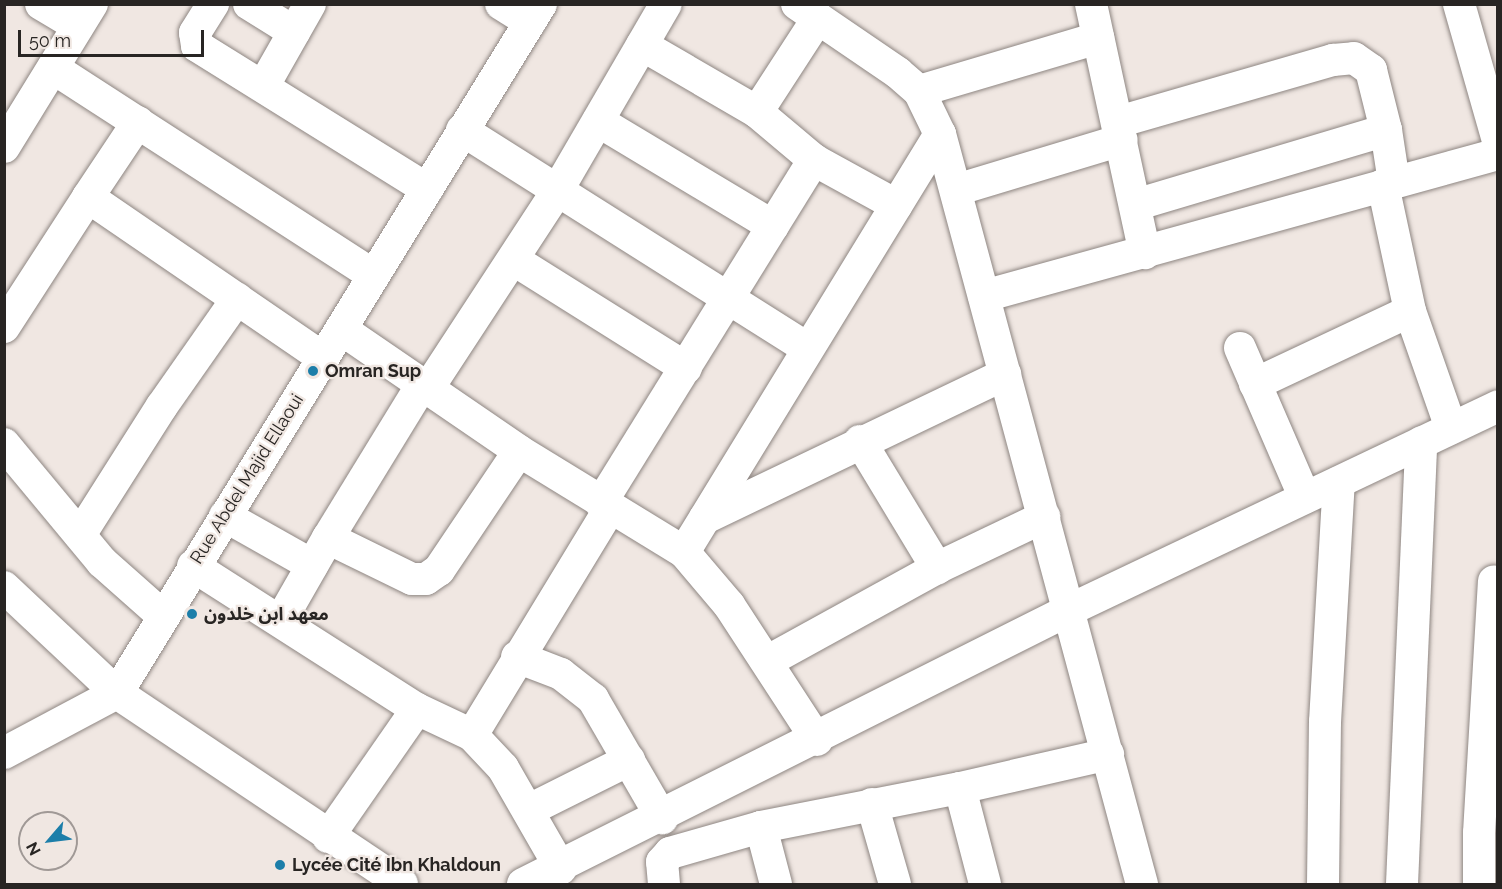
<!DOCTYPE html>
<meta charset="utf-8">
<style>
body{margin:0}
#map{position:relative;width:1502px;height:889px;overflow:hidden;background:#f0e7e2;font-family:Raleway,"Noto Sans Arabic",sans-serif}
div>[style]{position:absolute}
.roads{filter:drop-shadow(0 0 2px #8e8682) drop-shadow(0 0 2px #8e8682)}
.minor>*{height:32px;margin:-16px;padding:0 16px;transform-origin:16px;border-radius:16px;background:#fff}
.dots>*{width:16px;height:16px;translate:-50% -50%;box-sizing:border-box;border:3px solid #f0e7e2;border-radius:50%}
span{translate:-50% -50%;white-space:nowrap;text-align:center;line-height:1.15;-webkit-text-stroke:4.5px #f0e7e2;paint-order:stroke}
.poi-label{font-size:18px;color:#282523;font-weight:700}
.left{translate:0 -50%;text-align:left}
.street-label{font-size:18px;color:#282523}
.frame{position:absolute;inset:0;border:6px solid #282523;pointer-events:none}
.north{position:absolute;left:18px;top:811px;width:60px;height:60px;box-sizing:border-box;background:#f0e7e2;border:2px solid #a09996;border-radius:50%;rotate:242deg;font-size:16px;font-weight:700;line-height:24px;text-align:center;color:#282523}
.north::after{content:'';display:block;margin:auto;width:21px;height:27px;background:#1c7ea9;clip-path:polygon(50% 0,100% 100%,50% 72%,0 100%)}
.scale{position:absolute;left:18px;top:30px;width:186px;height:27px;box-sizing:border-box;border:3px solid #282523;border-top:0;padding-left:8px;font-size:18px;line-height:21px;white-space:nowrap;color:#282523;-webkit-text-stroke:4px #f0e7e2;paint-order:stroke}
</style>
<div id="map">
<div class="roads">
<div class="minor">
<div style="left:41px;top:4px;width:43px;rotate:30.7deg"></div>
<div style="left:213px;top:4px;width:34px;rotate:122deg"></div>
<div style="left:195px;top:33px;width:13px;rotate:81deg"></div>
<div style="left:197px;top:46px;width:271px;rotate:31.9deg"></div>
<div style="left:249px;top:4px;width:53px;rotate:31.9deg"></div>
<div style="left:501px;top:4px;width:34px;rotate:32deg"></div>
<div style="left:797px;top:4px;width:122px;rotate:34.3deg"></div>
<div style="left:898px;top:73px;width:28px;rotate:41deg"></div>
<div style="left:919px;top:91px;width:48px;rotate:64deg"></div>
<div style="left:940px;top:134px;width:777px;rotate:74.93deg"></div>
<div style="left:1091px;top:4px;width:255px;rotate:77.8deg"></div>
<div style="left:1459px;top:4px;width:142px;rotate:74.1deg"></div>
<div style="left:642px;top:45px;width:133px;rotate:30.2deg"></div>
<div style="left:757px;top:112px;width:75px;rotate:40.1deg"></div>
<div style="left:814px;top:160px;width:94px;rotate:28.8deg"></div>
<div style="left:53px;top:68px;width:382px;rotate:32.9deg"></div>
<div style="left:264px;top:85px;width:93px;rotate:-60.4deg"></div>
<div style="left:919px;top:91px;width:187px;rotate:-16.5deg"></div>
<div style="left:757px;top:112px;width:112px;rotate:-57deg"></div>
<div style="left:598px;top:121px;width:204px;rotate:31deg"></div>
<div style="left:138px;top:122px;width:90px;rotate:123.7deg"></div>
<div style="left:88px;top:197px;width:283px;rotate:34.4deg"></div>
<div style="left:1118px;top:122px;width:224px;rotate:-16.1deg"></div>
<div style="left:1333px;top:60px;width:21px;rotate:-5deg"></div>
<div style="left:1354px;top:58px;width:21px;rotate:35deg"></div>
<div style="left:1371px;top:70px;width:62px;rotate:76deg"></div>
<div style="left:462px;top:130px;width:409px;rotate:32.3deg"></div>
<div style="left:4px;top:147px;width:168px;rotate:-58.4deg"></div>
<div style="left:1383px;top:185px;width:129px;rotate:77.9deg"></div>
<div style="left:1410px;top:311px;width:124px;rotate:70.7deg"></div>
<div style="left:956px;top:190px;width:173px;rotate:-16.8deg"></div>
<div style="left:1135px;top:205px;width:262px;rotate:-16.6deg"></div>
<div style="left:1386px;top:130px;width:53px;rotate:81.3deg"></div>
<div style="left:514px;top:260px;width:203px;rotate:32.1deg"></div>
<div style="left:984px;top:296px;width:533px;rotate:-15.44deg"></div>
<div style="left:4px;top:327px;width:155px;rotate:-57.1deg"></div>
<div style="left:341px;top:329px;width:216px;rotate:34.4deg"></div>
<div style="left:519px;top:451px;width:193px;rotate:31.5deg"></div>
<div style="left:684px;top:552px;width:70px;rotate:49.7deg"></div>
<div style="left:729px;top:605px;width:161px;rotate:56.9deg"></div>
<div style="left:1240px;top:348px;width:163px;rotate:66.6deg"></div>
<div style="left:1255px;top:384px;width:171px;rotate:-25.2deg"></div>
<div style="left:427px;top:390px;width:238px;rotate:-56.8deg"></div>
<div style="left:557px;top:191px;width:216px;rotate:-59.8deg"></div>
<div style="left:860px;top:441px;width:149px;rotate:58.8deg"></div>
<div style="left:4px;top:444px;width:153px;rotate:50.3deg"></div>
<div style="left:102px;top:562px;width:81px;rotate:41.5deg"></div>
<div style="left:601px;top:503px;width:404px;rotate:-58.2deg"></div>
<div style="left:225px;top:516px;width:100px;rotate:29.4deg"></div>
<div style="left:705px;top:518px;width:333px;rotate:-25.6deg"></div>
<div style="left:80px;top:535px;width:153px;rotate:-57.6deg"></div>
<div style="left:162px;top:406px;width:131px;rotate:-55deg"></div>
<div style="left:328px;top:538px;width:178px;rotate:-58.5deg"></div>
<div style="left:684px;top:552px;width:490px;rotate:-58.5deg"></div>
<div style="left:193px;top:566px;width:266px;rotate:32.6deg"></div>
<div style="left:417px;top:709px;width:61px;rotate:25.3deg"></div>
<div style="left:472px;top:735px;width:266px;rotate:-58.7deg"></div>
<div style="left:4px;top:587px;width:155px;rotate:43.2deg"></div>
<div style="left:117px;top:693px;width:343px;rotate:33.8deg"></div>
<div style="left:281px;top:620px;width:95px;rotate:-60.2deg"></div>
<div style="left:328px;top:538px;width:93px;rotate:26deg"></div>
<div style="left:412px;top:579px;width:14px"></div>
<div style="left:426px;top:579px;width:16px;rotate:-35deg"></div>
<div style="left:439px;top:570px;width:143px;rotate:-56.1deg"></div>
<div style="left:517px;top:657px;width:47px;rotate:21.1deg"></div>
<div style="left:561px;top:674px;width:41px;rotate:38deg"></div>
<div style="left:593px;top:699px;width:138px;rotate:59.9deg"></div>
<div style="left:768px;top:661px;width:193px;rotate:-28.8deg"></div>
<div style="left:937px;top:568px;width:119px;rotate:-25.5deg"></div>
<div style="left:472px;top:735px;width:45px;rotate:46.8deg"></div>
<div style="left:503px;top:768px;width:116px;rotate:60.1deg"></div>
<div style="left:4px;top:753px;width:128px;rotate:-28deg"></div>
<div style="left:117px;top:693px;width:809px;rotate:-58.39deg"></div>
<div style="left:960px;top:788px;width:99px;rotate:75.4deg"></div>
<div style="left:872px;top:804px;width:83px;rotate:74deg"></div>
<div style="left:529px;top:810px;width:112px;rotate:-26.6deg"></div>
<div style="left:761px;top:827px;width:59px;rotate:75.3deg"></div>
<div style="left:328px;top:837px;width:156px;rotate:-55.2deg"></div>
<div style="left:523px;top:884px;width:611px;rotate:-26.65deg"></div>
<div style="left:1069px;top:610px;width:475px;rotate:-25.4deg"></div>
<div style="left:664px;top:884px;width:22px;rotate:-95deg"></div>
<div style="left:662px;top:862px;width:12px;rotate:-48deg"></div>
<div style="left:670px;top:853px;width:95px;rotate:-15.9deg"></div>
<div style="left:761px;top:827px;width:203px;rotate:-11.1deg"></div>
<div style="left:960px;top:788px;width:152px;rotate:-12.9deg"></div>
<div style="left:1323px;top:884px;width:162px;rotate:-89.3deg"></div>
<div style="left:1325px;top:722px;width:240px;rotate:-86.7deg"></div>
<div style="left:1402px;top:884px;width:442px;rotate:-87.5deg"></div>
<div style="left:1479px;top:884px;width:51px;rotate:-90deg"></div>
<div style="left:1479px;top:833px;width:252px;rotate:-86.6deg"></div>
</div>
</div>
<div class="dots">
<div style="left:313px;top:371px;background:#1c7ea9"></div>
<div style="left:192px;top:614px;background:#1c7ea9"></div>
<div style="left:280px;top:865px;background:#1c7ea9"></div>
</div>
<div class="poi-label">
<span class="left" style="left:325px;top:371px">Omran Sup</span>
<span class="left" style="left:204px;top:614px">معهد ابن خلدون</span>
<span class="left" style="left:292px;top:865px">Lycée Cité Ibn Khaldoun</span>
</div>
<div class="street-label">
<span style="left:247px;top:479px;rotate:-58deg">Rue Abdel Majid Ellaoui</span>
</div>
<div class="frame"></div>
<div class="north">N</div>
<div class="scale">50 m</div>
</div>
